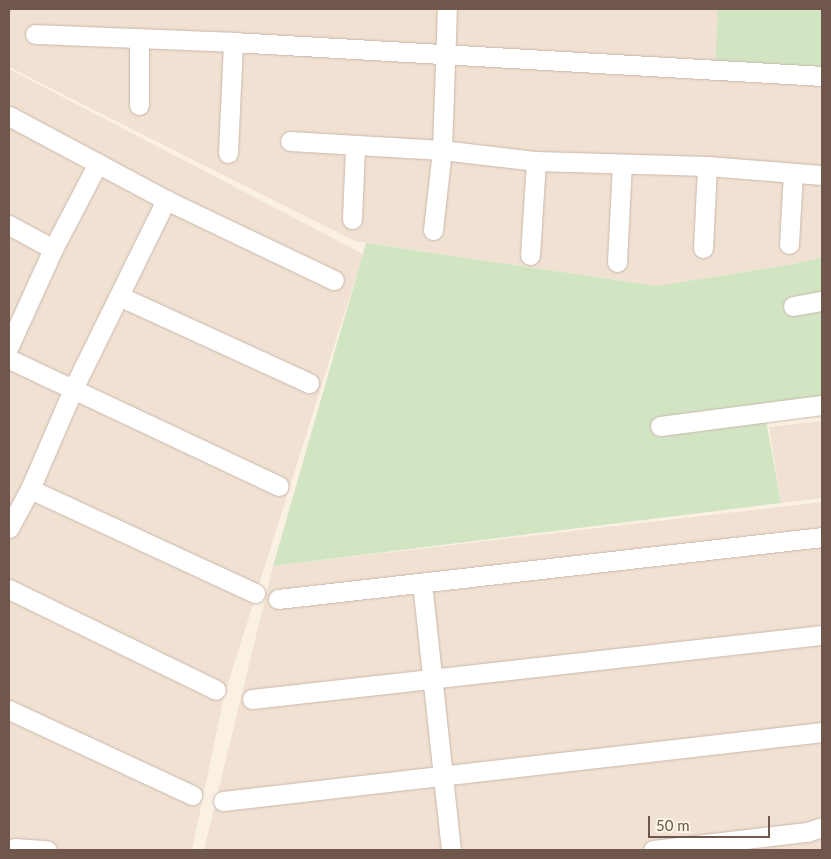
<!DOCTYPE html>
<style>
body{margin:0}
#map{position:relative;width:831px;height:859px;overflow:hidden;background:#faf0e3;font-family:Lato,sans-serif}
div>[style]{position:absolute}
.residential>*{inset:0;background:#f0e1d2}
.green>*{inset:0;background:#d2e5c3}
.roads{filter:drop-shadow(0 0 1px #c9b7ab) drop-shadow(0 0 1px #c9b7ab)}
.street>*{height:19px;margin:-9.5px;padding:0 9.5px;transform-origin:9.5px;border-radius:9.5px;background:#fff}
span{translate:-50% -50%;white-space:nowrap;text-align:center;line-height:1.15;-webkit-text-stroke:4.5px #fdf4e8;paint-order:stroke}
.frame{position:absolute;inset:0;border:10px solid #6f574c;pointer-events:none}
.scale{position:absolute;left:648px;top:816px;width:122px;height:22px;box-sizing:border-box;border:2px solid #6f574c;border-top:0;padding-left:6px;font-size:15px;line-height:18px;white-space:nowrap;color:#6f574c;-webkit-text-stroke:4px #fdf4e8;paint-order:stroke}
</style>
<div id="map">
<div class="residential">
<div style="clip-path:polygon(9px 9px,822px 9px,822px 257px,793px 264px,657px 286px,355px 241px,9px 67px)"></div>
<div style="clip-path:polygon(9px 69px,363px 254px,224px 696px,192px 850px,9px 850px)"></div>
<div style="clip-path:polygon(822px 421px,822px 498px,781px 503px,769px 427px)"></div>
<div style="clip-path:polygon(822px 502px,822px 850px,204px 850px,273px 566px)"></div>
</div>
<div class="green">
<div style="clip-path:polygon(718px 9px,822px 9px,822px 73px,715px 68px)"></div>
<div style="clip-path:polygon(366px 243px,657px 286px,793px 264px,822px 257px,822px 403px,764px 409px,781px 503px,273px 566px)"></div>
</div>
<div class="roads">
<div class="street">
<div style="left:35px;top:34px;width:198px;rotate:2.3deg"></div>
<div style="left:233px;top:42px;width:590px;rotate:3.3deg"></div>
<div style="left:139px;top:105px;width:67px;rotate:-90deg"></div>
<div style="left:9px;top:116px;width:178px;rotate:28.1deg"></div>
<div style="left:166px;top:200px;width:186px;rotate:25.5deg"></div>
<div style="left:290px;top:141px;width:152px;rotate:3.4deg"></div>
<div style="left:442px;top:150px;width:95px;rotate:6.7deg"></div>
<div style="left:536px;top:161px;width:171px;rotate:1.7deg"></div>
<div style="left:707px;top:166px;width:115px;rotate:4.5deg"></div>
<div style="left:228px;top:153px;width:111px;rotate:-87.4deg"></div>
<div style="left:352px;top:219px;width:73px;rotate:-87.6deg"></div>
<div style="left:9px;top:225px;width:50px;rotate:28.6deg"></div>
<div style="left:433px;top:230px;width:81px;rotate:-83.6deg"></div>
<div style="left:442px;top:150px;width:141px;rotate:-88deg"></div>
<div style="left:789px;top:244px;width:71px;rotate:-86.8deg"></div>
<div style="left:703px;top:248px;width:82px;rotate:-87.2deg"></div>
<div style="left:530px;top:255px;width:94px;rotate:-86.3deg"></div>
<div style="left:617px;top:262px;width:98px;rotate:-87.1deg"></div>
<div style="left:119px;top:296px;width:209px;rotate:24.6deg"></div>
<div style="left:793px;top:306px;width:29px;rotate:-10deg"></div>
<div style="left:9px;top:346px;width:107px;rotate:-65.6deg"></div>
<div style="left:53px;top:249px;width:97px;rotate:-62.4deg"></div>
<div style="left:9px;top:359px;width:298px;rotate:25.2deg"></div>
<div style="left:660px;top:426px;width:163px;rotate:-7.4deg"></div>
<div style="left:30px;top:489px;width:248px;rotate:24.8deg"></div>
<div style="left:9px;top:528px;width:44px;rotate:-61.7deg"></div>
<div style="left:30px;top:489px;width:109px;rotate:-66.7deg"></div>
<div style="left:73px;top:389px;width:211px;rotate:-63.8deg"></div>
<div style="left:422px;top:583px;width:269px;rotate:83.8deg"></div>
<div style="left:9px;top:589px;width:230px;rotate:26deg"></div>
<div style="left:278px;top:599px;width:548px;rotate:-6.5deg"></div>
<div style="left:252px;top:699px;width:574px;rotate:-6.41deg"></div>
<div style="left:9px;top:710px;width:202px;rotate:24.9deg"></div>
<div style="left:223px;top:801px;width:603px;rotate:-6.57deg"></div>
<div style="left:9px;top:850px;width:6px;rotate:-18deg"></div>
<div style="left:15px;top:848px;width:32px;rotate:4deg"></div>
<div style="left:653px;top:850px;width:155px;rotate:-6.7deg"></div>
<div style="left:807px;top:832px;width:16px;rotate:-18deg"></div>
</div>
</div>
<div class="frame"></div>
<div class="scale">50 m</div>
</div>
